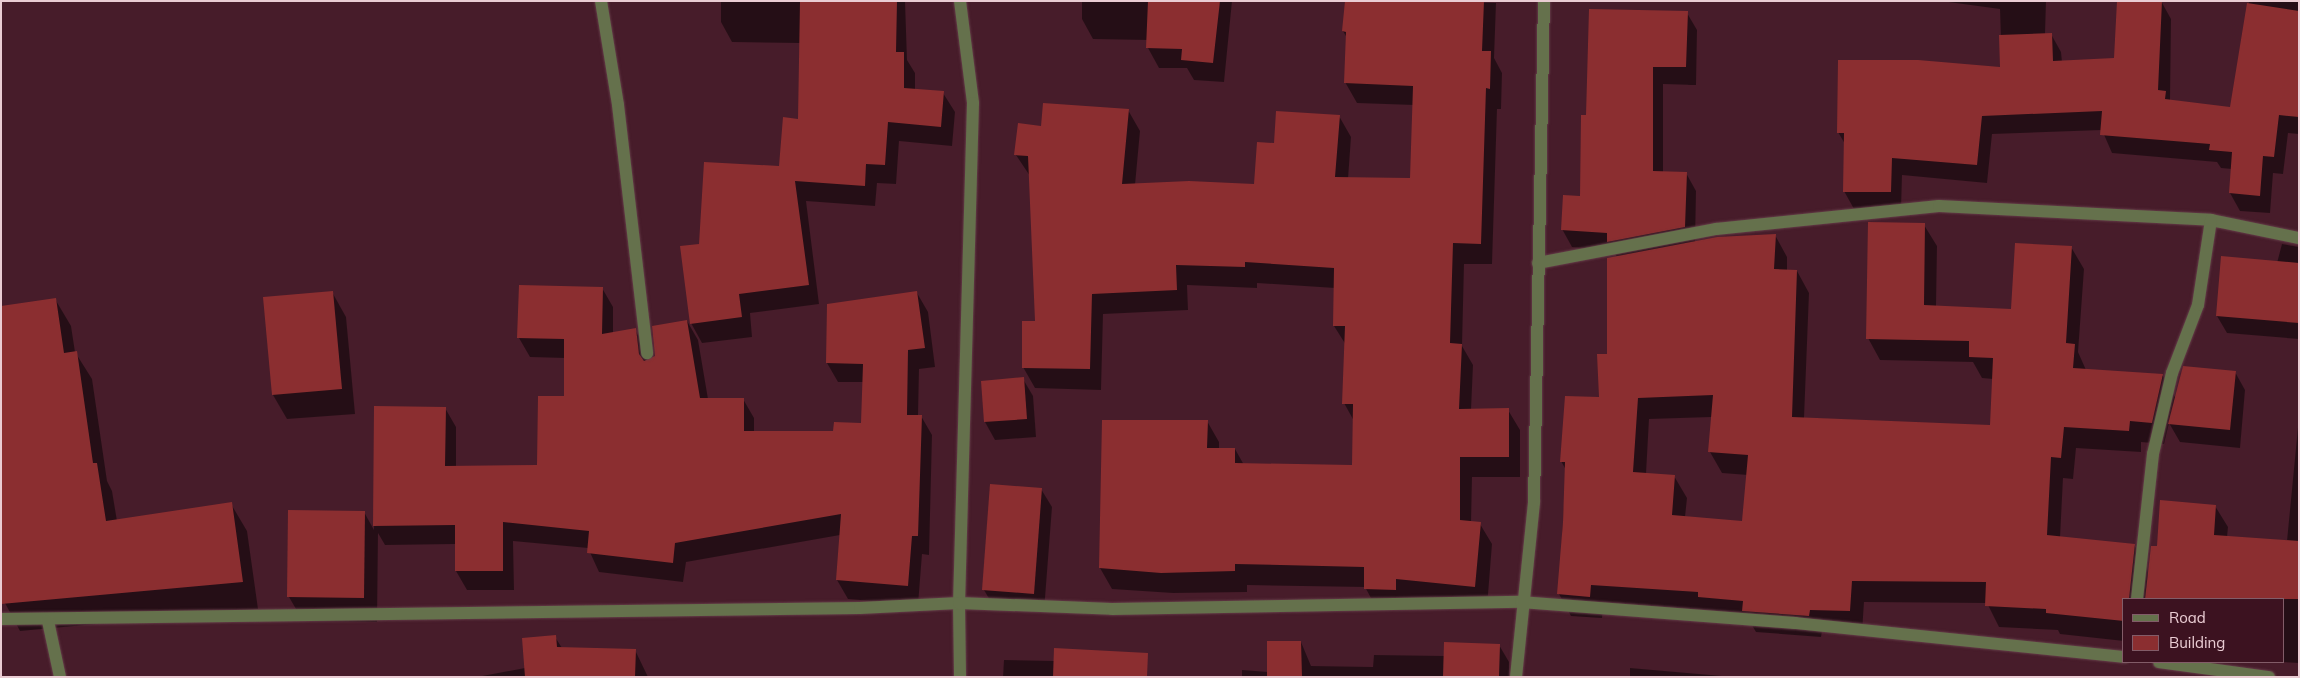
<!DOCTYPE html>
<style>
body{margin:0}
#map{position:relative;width:2300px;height:678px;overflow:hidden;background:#471c2a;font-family:Mulish,sans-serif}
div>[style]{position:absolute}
.shadow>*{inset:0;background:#0007}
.building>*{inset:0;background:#8b2e30}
.roads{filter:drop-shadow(0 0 1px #643c48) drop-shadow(0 0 1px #643c48)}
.minor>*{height:12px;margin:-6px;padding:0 6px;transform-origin:6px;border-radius:6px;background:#65714c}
span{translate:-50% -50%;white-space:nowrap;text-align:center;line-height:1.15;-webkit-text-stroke:4px #3c1220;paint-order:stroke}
.frame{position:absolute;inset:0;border:2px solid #eaccd3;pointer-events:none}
.legend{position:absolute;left:2122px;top:598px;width:162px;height:65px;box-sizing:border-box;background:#3c1220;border:1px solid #825c68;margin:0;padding:6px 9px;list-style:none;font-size:15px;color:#eaccd3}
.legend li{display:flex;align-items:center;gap:10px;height:25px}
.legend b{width:25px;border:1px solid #825c68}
</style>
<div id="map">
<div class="shadow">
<div style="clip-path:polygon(721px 1px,905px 1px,907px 60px,915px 73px,915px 90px,943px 93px,955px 112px,952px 146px,899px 141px,896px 184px,877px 183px,875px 206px,806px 201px,819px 304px,750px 313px,752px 337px,702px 343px,691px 323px,700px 245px,781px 167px,799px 120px,800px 43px,732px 42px,721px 22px)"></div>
<div style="clip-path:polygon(1082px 1px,1232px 1px,1224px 82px,1194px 80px,1187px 68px,1159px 68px,1148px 48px,1148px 40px,1093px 39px,1082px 19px)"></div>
<div style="clip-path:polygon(1377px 1px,1496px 3px,1494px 58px,1502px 73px,1501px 109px,1497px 109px,1492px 264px,1464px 264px,1462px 346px,1473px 365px,1471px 410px,1508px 410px,1520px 430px,1520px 477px,1472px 477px,1471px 523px,1480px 524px,1492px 544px,1487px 607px,1377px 609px,1365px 587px,1247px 585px,1247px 592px,1173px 593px,1112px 589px,1100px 568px,1207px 421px,1219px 442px,1219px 449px,1235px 449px,1244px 465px,1353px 466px,1354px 421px,1344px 403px,1346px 345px,1334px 326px,1335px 288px,1257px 283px,1257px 288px,1187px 285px,1188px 310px,1103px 314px,1101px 390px,1035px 388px,1023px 367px,1036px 323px,1030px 176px,1016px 155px,1042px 127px,1128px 110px,1140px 131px,1135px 185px,1255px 185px,1275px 145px,1339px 116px,1351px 137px,1348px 179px,1411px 179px,1414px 105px,1357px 103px,1345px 82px,1347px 38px,1343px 31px)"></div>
<div style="clip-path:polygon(1941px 1px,2046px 1px,2045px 34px,2051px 34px,2061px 52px,2062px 62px,2115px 59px,2161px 1px,2171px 19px,2170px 101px,2231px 108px,2249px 2px,2246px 1px,2299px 1px,2299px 134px,2288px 133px,2283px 174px,2273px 173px,2270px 213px,2240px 211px,2230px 193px,2232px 169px,2221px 168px,2217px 162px,2112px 153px,2102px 130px,1992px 134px,1987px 183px,1902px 175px,1901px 210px,1854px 209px,1844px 191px,1845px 144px,1838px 132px,2002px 69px,2000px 9px)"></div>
<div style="clip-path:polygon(evenodd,1687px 13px,1697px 30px,1696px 85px,1663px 84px,1663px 173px,1686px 173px,1696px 191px,1695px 243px,1775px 235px,1787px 257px,1787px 270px,1797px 271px,1809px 293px,1804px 418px,1991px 426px,1993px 379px,1982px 378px,1973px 362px,1880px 360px,1868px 338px,1924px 225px,1937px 246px,1936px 307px,2012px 311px,2071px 247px,2084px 269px,2078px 352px,2086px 370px,2163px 376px,2176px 399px,2235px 372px,2245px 390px,2240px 448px,2180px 442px,2169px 423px,2164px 444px,2141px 442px,2141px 452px,2076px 448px,2073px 479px,2063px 478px,2060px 538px,2134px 545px,2147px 567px,2148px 576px,2158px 548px,2215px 506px,2228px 527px,2227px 537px,2287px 541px,2299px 417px,2299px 663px,2283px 662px,2284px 599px,2124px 599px,2124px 641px,2060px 634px,2058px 630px,1999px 627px,1987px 603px,1864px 602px,1862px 632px,1822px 631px,1821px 637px,1756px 632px,1750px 622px,1603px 606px,1602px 618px,1571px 616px,1559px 594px,1566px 470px,1561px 461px,1600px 399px,1608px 355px,1617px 257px,1613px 250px,1572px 247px,1562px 229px,1581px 197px,1588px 116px,1687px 13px,1712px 417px,1710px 452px,1722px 473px,1748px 475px,1743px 522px,1685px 517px,1687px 498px,1674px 476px,1646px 474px,1649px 419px,1712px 417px)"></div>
<div style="clip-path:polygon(2282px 244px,2299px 247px,2299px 339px,2227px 333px,2217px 316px,2277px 263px)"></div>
<div style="clip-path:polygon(602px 288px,613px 307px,613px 333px,635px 330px,646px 349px,648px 360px,656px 357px,687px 321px,698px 340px,708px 399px,743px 399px,754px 418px,754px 432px,834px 432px,863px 424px,864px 382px,838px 382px,827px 363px,828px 305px,917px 293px,928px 312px,935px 367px,919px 369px,918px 416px,921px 416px,932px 435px,929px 555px,922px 554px,918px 605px,848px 599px,837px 580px,840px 535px,686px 562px,683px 582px,599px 572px,588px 548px,513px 541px,514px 590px,467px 590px,456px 571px,456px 544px,385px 545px,378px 533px,377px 622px,303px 621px,289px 597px,364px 512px,374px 530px,376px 408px,445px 408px,456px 427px,456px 467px,538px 466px,565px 397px,565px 358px,530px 357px,519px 338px)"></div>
<div style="clip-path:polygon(332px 292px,346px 317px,355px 414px,287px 419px,273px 395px,264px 298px)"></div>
<div style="clip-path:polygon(55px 299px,71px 326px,75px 352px,92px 379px,107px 481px,112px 491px,117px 521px,231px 504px,247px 531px,258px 609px,20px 631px,5px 603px)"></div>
<div style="clip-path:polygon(1023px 379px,1033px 396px,1036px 437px,995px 440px,985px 422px,982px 382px)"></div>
<div style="clip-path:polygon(1041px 489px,1052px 507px,1044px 611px,994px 607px,984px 590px)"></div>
<div style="clip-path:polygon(555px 637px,562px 648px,635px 650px,648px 677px,477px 677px,525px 668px)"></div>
<div style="clip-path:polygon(1301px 642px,1311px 666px,1373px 667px,1374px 655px,1445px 656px,1499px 645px,1509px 662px,1509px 677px,1242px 677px,1242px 670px,1268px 672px)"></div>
<div style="clip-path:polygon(1004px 660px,1055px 661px,1111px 677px,1003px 677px)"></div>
<div style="clip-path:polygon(1630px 668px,1733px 677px,1630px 677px)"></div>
</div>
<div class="building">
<div style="clip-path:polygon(800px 1px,897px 1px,896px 52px,904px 52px,904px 88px,944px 91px,941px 127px,888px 122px,885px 165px,866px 164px,865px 186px,795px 181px,809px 285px,739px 294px,742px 317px,690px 324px,680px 246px,699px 244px,704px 162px,779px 166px,783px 117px,798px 119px)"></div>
<div style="clip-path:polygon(1148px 1px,1220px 1px,1213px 63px,1181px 60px,1182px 49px,1146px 48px)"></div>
<div style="clip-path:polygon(1345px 1px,1484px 1px,1482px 51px,1491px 51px,1490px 89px,1486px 88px,1481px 244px,1453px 243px,1450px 343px,1462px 344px,1459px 409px,1509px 408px,1509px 457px,1460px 457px,1460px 520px,1481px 522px,1475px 587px,1396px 579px,1396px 590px,1364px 589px,1364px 567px,1235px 564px,1235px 571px,1161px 573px,1099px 568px,1102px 420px,1208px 420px,1207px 448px,1235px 448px,1235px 463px,1352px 465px,1353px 404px,1342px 404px,1345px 326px,1333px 326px,1334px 268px,1245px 262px,1245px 267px,1176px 265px,1177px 290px,1092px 294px,1090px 369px,1022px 368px,1022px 321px,1035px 321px,1028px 156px,1014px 155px,1018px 123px,1041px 126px,1043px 103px,1129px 109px,1122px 184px,1189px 181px,1254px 184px,1257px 142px,1274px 143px,1276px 111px,1340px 115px,1335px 177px,1410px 178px,1413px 86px,1344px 83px,1346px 32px,1342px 31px)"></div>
<div style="clip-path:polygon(2117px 1px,2162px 1px,2158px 90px,2166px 91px,2165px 99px,2230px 107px,2247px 3px,2299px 11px,2299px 117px,2279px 115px,2274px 157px,2263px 156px,2260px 196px,2229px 193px,2232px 152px,2209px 150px,2210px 144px,2100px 135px,2102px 111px,1982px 116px,1977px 165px,1892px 158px,1891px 192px,1843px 192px,1844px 133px,1837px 133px,1838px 60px,1918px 60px,2000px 67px,1999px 35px,2052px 33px,2053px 61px,2114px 58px)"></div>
<div style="clip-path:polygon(1589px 9px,1688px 11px,1686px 67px,1653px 67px,1653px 171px,1687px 172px,1685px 227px,1607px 242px,1607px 233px,1561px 230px,1563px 195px,1580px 196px,1581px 115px,1586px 115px)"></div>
<div style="clip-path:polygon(evenodd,1868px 222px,1925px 223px,1924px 305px,2011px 309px,2015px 243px,2072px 246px,2066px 343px,2075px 344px,2073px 368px,2163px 374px,2152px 423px,2130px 421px,2129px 431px,2064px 427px,2061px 458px,2051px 457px,2047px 535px,2135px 544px,2129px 599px,2124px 599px,2124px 621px,2046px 613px,2046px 609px,1985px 606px,1986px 582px,1852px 581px,1850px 611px,1810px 610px,1809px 616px,1742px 611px,1743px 601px,1698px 597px,1698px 592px,1591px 585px,1590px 597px,1557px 594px,1563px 522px,1565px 462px,1560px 462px,1565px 396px,1599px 397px,1597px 354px,1607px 354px,1607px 258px,1717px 237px,1776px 234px,1774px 269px,1797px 270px,1792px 417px,1990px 425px,1993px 358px,1969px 357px,1969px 341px,1866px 339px,1868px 222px,1713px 395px,1708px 452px,1748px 455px,1742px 521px,1672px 515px,1675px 475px,1633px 472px,1638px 398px,1713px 395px)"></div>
<div style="clip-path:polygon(2221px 256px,2299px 263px,2299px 323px,2216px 316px)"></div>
<div style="clip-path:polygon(519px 285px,603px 287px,602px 334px,636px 328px,639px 354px,644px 361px,655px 356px,652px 326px,687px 320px,700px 398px,744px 398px,744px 431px,833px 431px,834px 422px,861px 423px,863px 364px,826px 363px,827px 304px,917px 291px,925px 348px,908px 350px,907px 415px,922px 415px,918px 536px,912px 536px,908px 586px,836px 580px,841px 514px,675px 543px,673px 563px,587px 553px,589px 531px,503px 522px,503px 571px,455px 571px,455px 525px,373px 526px,374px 406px,446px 407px,445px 466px,537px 465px,538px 396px,564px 396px,564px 339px,517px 338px)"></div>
<div style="clip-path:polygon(333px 291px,342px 389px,272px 395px,263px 297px)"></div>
<div style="clip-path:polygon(56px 298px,64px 353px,77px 351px,93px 463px,97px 463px,106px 521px,232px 502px,243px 582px,1px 604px,1px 306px)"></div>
<div style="clip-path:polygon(2183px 366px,2236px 371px,2230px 430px,2168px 424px)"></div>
<div style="clip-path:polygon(1024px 377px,1027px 419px,984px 422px,981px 381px)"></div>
<div style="clip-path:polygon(990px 484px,1042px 488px,1034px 594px,982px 590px)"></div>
<div style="clip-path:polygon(2160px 500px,2216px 505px,2214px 535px,2299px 541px,2299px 599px,2145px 599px,2151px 546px,2157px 546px)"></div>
<div style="clip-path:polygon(288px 510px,365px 511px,364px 598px,287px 597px)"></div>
<div style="clip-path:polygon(556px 635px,557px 647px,636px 649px,635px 677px,525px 677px,522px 638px)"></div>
<div style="clip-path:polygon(1267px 641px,1301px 641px,1302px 677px,1267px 677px)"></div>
<div style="clip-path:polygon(1444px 642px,1500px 644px,1499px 677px,1443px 677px)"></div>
<div style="clip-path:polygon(1054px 648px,1148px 653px,1147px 677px,1053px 677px)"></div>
</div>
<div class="roads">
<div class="minor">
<div style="left:601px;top:1px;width:105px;rotate:80.7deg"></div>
<div style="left:618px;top:105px;width:250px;rotate:83.3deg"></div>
<div style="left:960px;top:1px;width:103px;rotate:82.7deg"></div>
<div style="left:973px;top:103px;width:500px;rotate:91.6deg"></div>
<div style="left:959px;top:603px;width:74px;rotate:89.2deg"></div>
<div style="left:1538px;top:263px;width:181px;rotate:-10.8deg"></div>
<div style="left:1716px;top:229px;width:224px;rotate:-5.9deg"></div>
<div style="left:1939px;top:206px;width:272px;rotate:2.9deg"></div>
<div style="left:2211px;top:220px;width:90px;rotate:11.6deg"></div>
<div style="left:2137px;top:599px;width:146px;rotate:-83.7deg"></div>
<div style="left:2153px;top:454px;width:83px;rotate:-76.8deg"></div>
<div style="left:2172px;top:373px;width:73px;rotate:-69.1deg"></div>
<div style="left:2198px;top:305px;width:86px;rotate:-81.3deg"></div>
<div style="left:1px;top:619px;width:859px;rotate:-0.73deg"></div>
<div style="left:860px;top:608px;width:99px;rotate:-2.9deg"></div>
<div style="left:959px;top:603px;width:153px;rotate:2.2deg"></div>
<div style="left:1112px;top:609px;width:409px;rotate:-1deg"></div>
<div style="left:1521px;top:602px;width:275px;rotate:4.4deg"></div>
<div style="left:1795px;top:623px;width:331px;rotate:5.9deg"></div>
<div style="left:48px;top:621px;width:57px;rotate:77.9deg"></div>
<div style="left:2159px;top:662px;width:111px;rotate:7.8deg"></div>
<div style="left:1516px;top:677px;width:176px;rotate:-84.1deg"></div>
<div style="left:1534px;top:502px;width:501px;rotate:-88.86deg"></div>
</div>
</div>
<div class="frame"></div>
<ul class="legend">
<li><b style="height:6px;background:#65714c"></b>Road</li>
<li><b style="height:14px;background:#8b2e30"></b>Building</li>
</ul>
</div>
